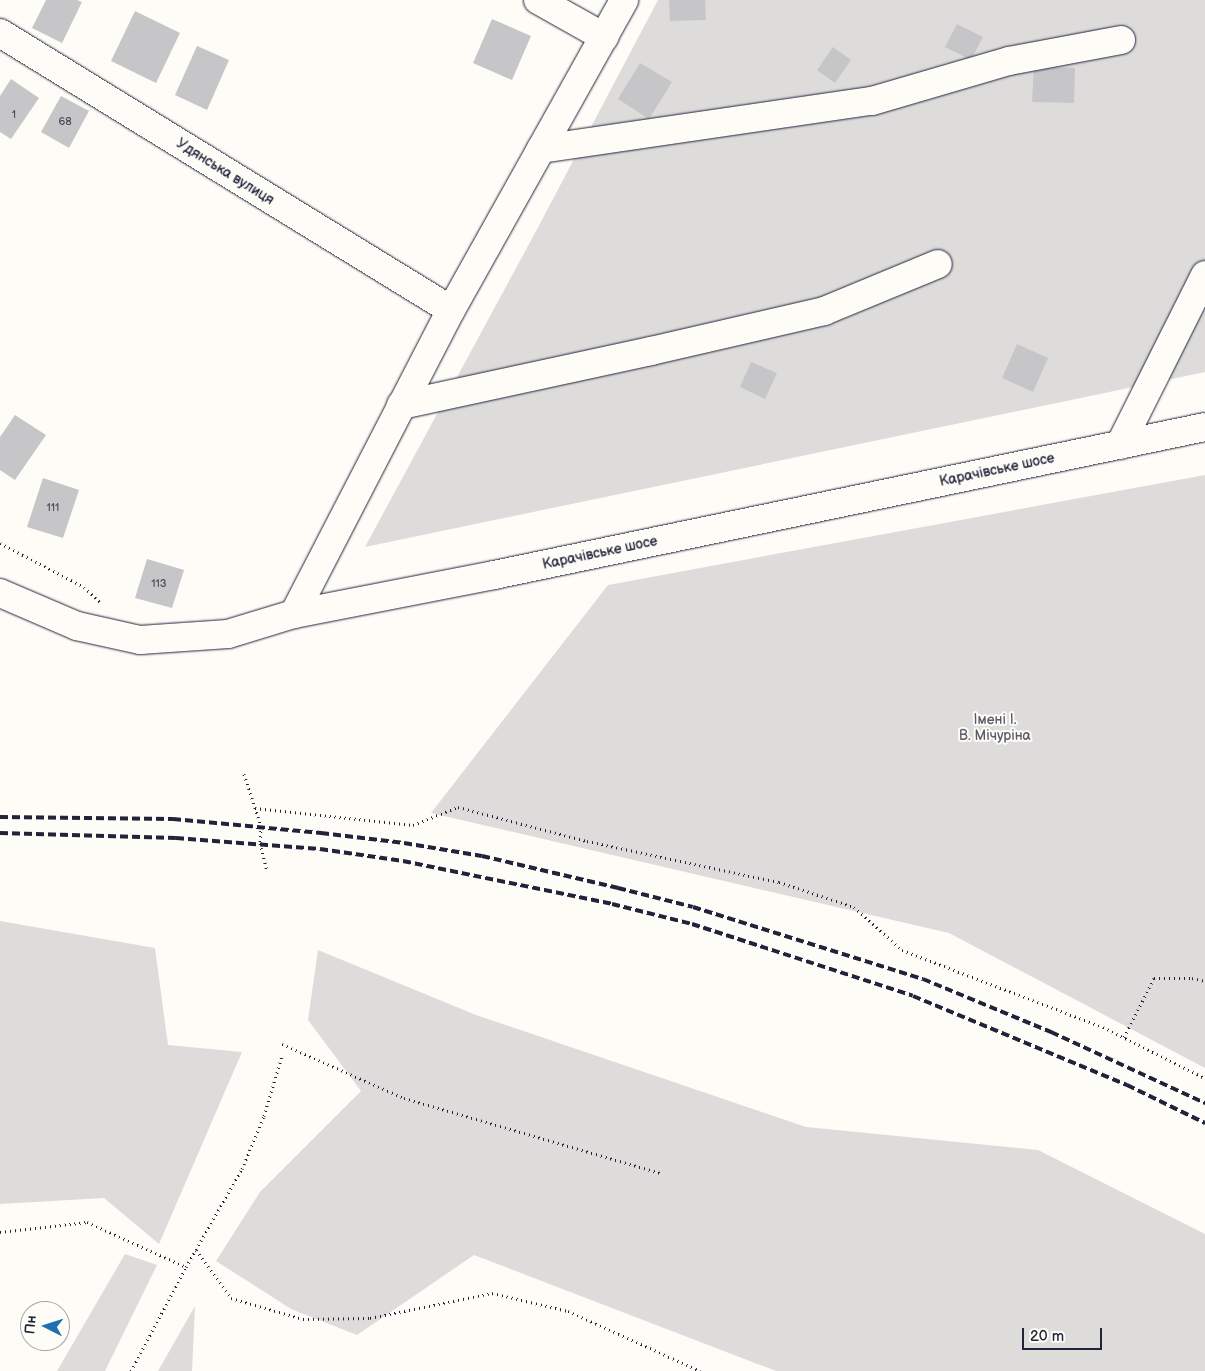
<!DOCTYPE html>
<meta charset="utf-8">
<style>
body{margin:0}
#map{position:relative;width:1205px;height:1371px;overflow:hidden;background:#fdfcf7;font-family:"Balsamiq Sans",sans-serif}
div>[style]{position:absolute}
.green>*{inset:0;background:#dddcdb}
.building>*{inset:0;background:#c6c6c8}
.path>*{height:3px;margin-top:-1.5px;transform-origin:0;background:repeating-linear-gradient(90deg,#22223b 0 1px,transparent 0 5px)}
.roads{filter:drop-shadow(0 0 1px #22223b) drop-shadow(0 0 1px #22223b)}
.minor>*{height:28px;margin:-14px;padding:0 14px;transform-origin:14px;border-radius:14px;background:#fdfcf7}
.major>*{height:28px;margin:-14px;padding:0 14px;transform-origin:14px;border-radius:14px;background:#fdfcf7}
.rail>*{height:4px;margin-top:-2px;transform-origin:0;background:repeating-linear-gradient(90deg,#22223b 0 8px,transparent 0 12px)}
span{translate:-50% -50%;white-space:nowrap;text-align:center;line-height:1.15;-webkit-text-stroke:4px #fdfcf7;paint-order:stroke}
.number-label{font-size:11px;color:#4b4b5e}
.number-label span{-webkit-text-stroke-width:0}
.street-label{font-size:14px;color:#22223b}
.park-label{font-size:14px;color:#5a5a6b}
.north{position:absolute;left:20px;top:1301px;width:50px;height:50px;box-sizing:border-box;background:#fdfcf7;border:1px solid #a5a5ac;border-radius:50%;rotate:275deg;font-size:14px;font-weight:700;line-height:20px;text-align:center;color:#22223b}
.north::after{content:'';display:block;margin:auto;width:18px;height:22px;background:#1f6fb2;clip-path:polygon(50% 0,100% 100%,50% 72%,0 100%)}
.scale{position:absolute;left:1022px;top:1328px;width:80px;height:22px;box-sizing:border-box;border:2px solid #22223b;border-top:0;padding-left:6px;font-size:15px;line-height:18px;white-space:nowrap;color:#22223b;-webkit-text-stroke:4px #fdfcf7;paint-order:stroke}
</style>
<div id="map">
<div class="green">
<div style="clip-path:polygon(658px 0,1205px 0,1205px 372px,365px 547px,535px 233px)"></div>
<div style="clip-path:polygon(1205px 475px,1205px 1068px,949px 933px,431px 813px,608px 585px)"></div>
<div style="clip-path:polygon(0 921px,155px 948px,168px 1045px,242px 1052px,159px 1244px,104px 1198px,0 1204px)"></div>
<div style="clip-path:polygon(318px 950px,476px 1015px,806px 1127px,1038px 1150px,1205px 1234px,1205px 1371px,776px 1371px,474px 1255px,357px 1335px,291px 1309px,216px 1261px,260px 1192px,361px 1091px,308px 1020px)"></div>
<div style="clip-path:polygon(125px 1254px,157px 1265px,105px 1371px,57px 1371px)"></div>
<div style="clip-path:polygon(195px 1306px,192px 1371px,158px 1371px)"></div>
</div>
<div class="building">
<div style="clip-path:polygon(46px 0,77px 0,82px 2px,62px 43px,32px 28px)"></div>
<div style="clip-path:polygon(669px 0,705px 0,706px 20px,670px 21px)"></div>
<div style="clip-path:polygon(135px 11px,180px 33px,156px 83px,111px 61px)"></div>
<div style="clip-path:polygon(492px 19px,531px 36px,512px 80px,473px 63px)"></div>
<div style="clip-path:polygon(957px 24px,983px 37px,971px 60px,945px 47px)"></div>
<div style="clip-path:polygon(197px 46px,229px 60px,207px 110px,175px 95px)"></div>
<div style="clip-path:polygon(833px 47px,851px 60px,835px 83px,817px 70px)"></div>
<div style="clip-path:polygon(640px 63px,672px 82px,649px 119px,618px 99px)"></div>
<div style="clip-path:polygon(1034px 67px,1075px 68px,1074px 103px,1032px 102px)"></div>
<div style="clip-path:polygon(11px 79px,39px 98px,11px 139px,0 132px,0 96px)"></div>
<div style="clip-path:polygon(61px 96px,89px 111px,69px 148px,41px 132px)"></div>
<div style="clip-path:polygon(1017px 344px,1048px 358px,1033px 392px,1002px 378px)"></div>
<div style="clip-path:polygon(751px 362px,777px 373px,765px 399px,740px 387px)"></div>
<div style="clip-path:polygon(15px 415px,46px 435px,15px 480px,0 470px,0 437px)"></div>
<div style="clip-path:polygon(43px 478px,79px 490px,63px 538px,27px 527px)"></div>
<div style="clip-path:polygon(147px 559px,184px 570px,172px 608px,135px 598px)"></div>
</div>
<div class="path">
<div style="left:0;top:543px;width:95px;rotate:27.6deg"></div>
<div style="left:84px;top:587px;width:22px;rotate:43deg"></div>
<div style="left:244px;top:774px;width:55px;rotate:71.9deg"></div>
<div style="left:261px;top:826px;width:17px;rotate:93deg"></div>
<div style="left:260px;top:843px;width:29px;rotate:76deg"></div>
<div style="left:255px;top:808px;width:159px;rotate:6.1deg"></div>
<div style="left:413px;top:825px;width:48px;rotate:-21.8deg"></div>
<div style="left:458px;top:807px;width:133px;rotate:14.8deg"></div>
<div style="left:587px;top:841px;width:196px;rotate:12.1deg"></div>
<div style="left:779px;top:882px;width:79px;rotate:18.4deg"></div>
<div style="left:854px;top:907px;width:64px;rotate:41.9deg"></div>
<div style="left:902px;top:950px;width:215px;rotate:21deg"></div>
<div style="left:1103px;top:1027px;width:114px;rotate:26.6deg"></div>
<div style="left:1124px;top:1037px;width:66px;rotate:-63deg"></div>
<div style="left:1154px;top:978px;width:38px"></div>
<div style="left:1192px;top:978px;width:13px;rotate:13deg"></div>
<div style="left:282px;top:1044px;width:133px;rotate:23.9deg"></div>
<div style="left:404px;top:1098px;width:268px;rotate:16.3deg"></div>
<div style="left:0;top:1232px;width:88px;rotate:-6.6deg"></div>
<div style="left:87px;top:1222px;width:109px;rotate:24.4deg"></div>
<div style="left:196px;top:1250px;width:59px;rotate:53.9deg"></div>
<div style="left:231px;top:1298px;width:75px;rotate:16.3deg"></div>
<div style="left:303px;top:1319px;width:67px;rotate:-0.9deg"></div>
<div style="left:370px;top:1318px;width:125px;rotate:-11.6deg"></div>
<div style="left:492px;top:1293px;width:78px;rotate:13.3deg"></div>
<div style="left:568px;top:1311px;width:145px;rotate:24.4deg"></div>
<div style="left:131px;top:1371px;width:118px;rotate:-62.1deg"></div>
<div style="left:186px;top:1267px;width:113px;rotate:-60.3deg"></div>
<div style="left:242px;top:1169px;width:57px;rotate:-67.5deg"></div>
<div style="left:264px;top:1116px;width:63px;rotate:-73.3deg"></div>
</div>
<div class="roads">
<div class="minor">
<div style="left:538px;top:0;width:76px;rotate:29.3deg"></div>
<div style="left:0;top:33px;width:529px;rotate:31.56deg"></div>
<div style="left:541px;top:149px;width:334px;rotate:-8.3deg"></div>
<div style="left:872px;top:101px;width:143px;rotate:-16.3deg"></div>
<div style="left:1009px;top:61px;width:114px;rotate:-10.6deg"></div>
<div style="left:401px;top:405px;width:256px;rotate:-12.2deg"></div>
<div style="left:651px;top:351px;width:178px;rotate:-13deg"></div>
<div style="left:824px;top:311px;width:123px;rotate:-22.4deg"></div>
<div style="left:1120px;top:445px;width:190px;rotate:-63.4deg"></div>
<div style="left:294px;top:614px;width:342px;rotate:-62.7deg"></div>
<div style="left:451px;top:310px;width:355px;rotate:-60.8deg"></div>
</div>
<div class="major">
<div style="left:0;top:593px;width:84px;rotate:23.2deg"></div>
<div style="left:77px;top:626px;width:65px;rotate:12.5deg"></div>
<div style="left:140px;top:640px;width:88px;rotate:-3.9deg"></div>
<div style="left:228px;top:634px;width:69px;rotate:-16.9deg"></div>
<div style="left:294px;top:614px;width:204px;rotate:-11deg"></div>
<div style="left:494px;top:575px;width:726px;rotate:-11.76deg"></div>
</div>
</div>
<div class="rail">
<div style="left:0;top:817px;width:173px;rotate:0.7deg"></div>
<div style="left:173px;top:819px;width:149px;rotate:5.4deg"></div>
<div style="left:321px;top:833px;width:84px;rotate:6.9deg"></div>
<div style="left:404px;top:843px;width:79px;rotate:9.5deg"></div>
<div style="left:482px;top:856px;width:140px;rotate:13.2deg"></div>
<div style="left:618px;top:888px;width:77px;rotate:14.2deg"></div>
<div style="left:693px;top:907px;width:241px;rotate:17.4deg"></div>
<div style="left:923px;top:979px;width:139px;rotate:22.5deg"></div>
<div style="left:1051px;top:1032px;width:170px;rotate:24.8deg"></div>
<div style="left:0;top:833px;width:176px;rotate:1.6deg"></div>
<div style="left:176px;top:838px;width:144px;rotate:4.4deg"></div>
<div style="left:320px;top:849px;width:84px;rotate:8.2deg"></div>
<div style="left:403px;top:861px;width:213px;rotate:11.6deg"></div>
<div style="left:612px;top:904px;width:82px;rotate:14deg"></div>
<div style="left:692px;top:924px;width:232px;rotate:18deg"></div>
<div style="left:913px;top:996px;width:232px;rotate:22.6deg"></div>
<div style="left:1127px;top:1085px;width:87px;rotate:26deg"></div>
</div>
<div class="number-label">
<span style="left:14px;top:115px">1</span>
<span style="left:65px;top:122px">68</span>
<span style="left:53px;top:508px">111</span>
<span style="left:159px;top:584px">113</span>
</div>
<div class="street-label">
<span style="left:225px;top:172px;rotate:32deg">Удянська вулиця</span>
<span style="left:997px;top:470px;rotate:-12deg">Карачівське шосе</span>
<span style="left:600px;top:553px;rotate:-12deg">Карачівське шосе</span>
</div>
<div class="park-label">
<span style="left:995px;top:728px">Імені І.<br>В. Мічуріна</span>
</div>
<div class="north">Пн</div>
<div class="scale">20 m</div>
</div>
